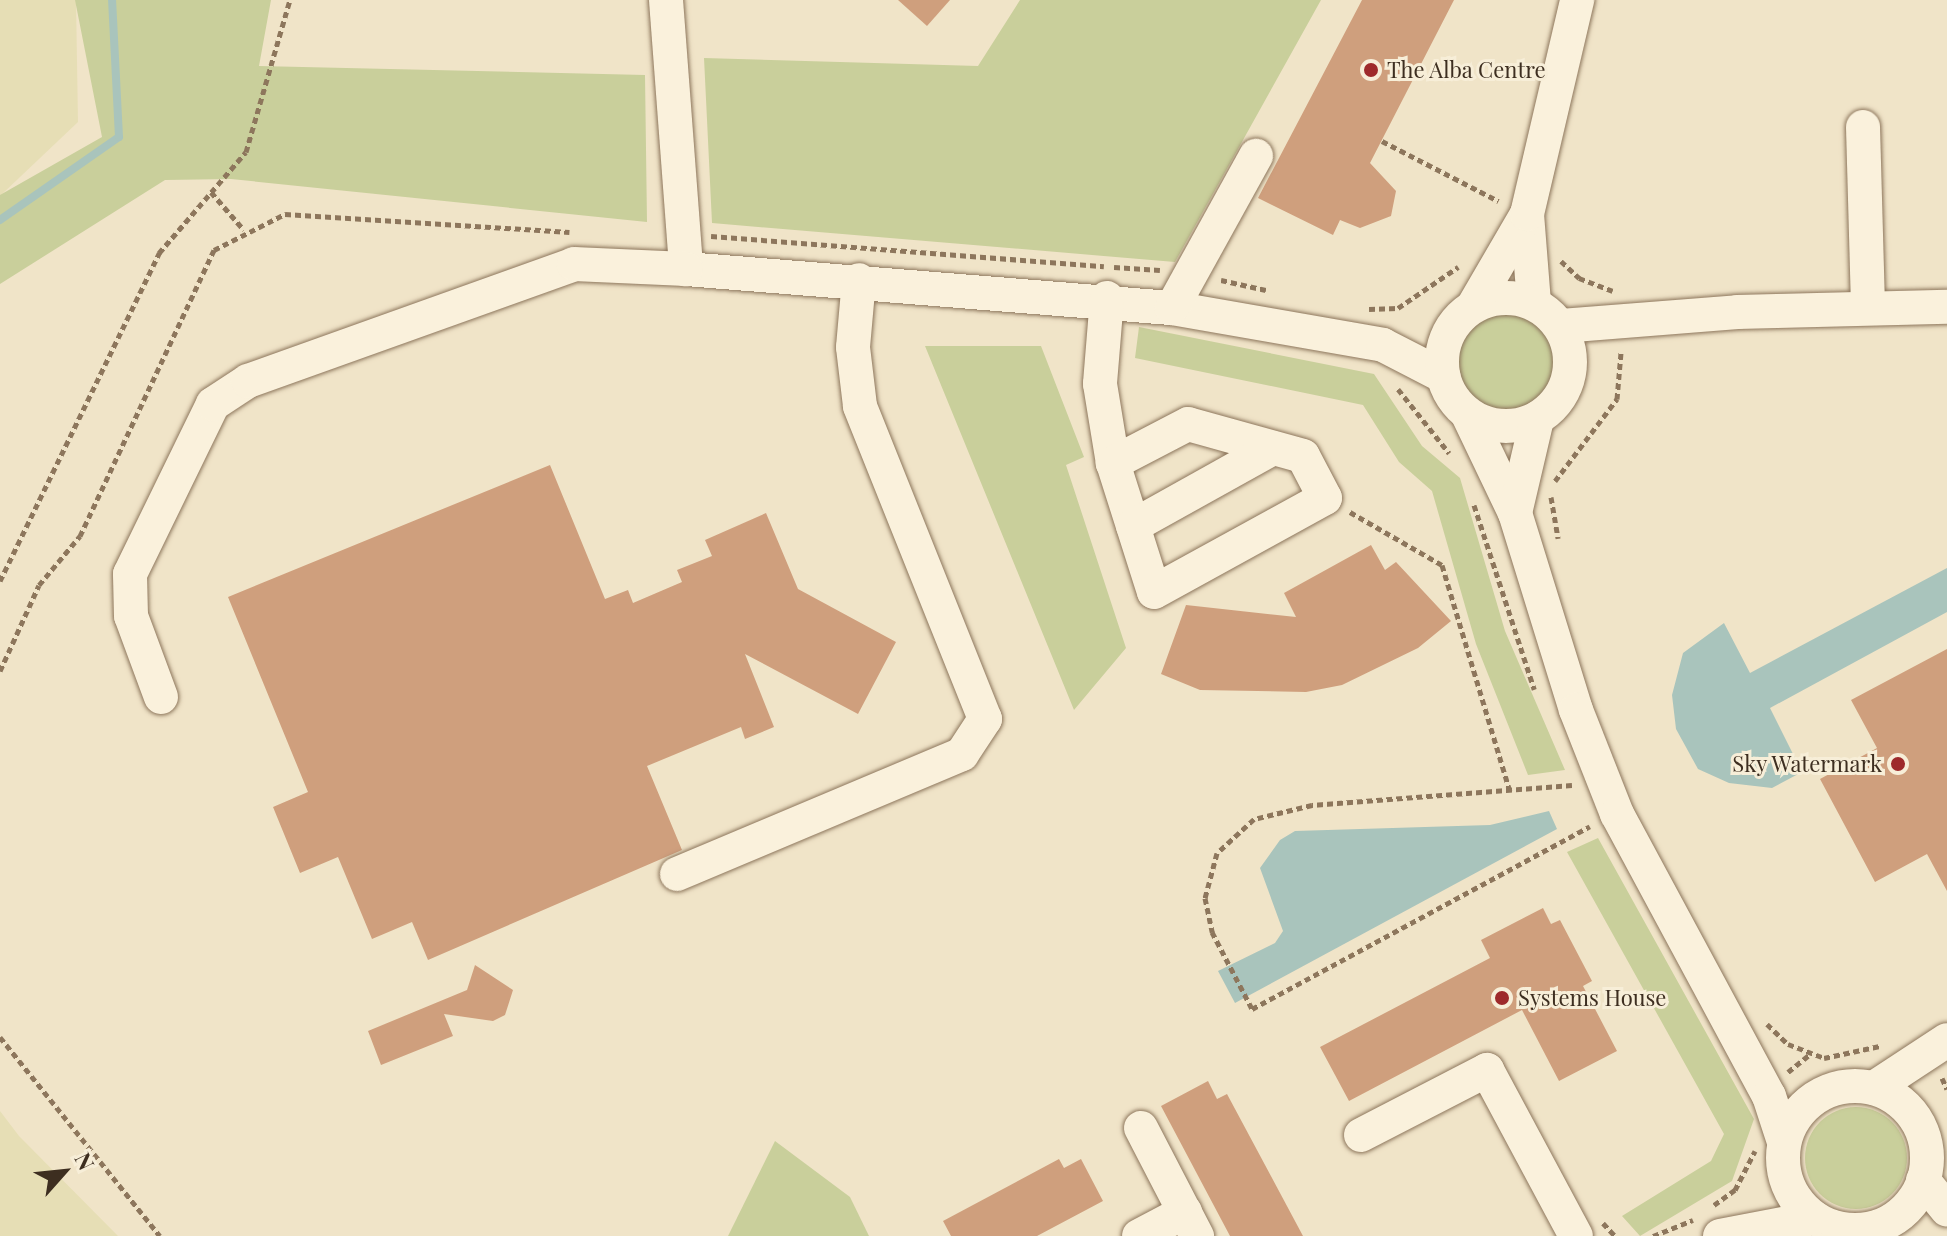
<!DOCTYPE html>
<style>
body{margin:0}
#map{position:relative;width:1947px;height:1236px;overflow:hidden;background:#f0e4c8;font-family:"Playfair Display",serif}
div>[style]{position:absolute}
.farmland>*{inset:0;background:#e6deb5}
.green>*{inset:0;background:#c9cf9b}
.round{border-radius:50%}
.water>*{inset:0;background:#a9c4bc}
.stream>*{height:8px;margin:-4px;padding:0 4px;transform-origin:4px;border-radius:4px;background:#a9c4bc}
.building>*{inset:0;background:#cf9f7d}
.path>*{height:5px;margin-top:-2.5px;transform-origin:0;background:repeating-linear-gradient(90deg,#8d765c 0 6px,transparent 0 10px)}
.roads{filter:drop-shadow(0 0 2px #8d765c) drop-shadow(0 0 2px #8d765c)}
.minor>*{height:34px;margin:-17px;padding:0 17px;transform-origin:17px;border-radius:17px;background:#faf1dc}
.minor>.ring{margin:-17px;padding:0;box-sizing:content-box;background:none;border:34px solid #faf1dc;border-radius:50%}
.dots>*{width:22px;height:22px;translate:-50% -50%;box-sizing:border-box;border:4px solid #f7eed8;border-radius:50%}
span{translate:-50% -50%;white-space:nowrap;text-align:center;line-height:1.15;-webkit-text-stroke:6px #f7eed8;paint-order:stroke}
.poi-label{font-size:22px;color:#3d2e20}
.left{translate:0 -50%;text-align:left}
.right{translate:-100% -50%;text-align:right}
.north{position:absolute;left:24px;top:1132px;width:80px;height:80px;-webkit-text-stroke:6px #f7eed8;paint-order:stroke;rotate:63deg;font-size:22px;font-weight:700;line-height:32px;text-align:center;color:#3d2e20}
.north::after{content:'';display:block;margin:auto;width:28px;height:36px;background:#3d2e20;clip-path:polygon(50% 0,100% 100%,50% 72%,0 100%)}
</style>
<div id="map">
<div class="farmland">
<div style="clip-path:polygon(0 0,76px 0,78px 122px,0 196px)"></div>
<div style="clip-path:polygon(0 1111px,19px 1136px,118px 1236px,0 1236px)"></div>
</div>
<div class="green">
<div style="clip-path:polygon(75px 0,271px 0,259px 66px,645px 75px,647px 222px,231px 179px,165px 180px,0 284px,0 195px,102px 137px)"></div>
<div style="clip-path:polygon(1020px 0,1321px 0,1175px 262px,712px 223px,704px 58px,978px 66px)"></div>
<div class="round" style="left:1456px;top:311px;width:102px;height:102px"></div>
<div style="clip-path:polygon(1139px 327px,1374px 374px,1422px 446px,1460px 478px,1505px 631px,1565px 770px,1528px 775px,1476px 644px,1432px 491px,1399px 462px,1363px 405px,1135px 358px)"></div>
<div style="clip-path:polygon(925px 346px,1041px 346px,1084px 457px,1066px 465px,1126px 648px,1074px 710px)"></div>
<div style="clip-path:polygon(1598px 838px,1754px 1119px,1732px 1181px,1640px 1236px,1622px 1216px,1711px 1161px,1724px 1134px,1567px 852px)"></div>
<div class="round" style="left:1805px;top:1107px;width:102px;height:102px"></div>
<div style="clip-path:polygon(775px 1141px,850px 1197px,869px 1236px,728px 1236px)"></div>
</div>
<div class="water">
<div style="clip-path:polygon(1947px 568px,1947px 612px,1770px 708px,1802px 772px,1772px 788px,1729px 783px,1698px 769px,1676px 729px,1672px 695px,1683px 653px,1724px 623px,1750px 673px)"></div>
<div style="clip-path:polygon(1549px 811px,1557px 829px,1235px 1003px,1218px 971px,1275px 943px,1283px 931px,1260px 868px,1280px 840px,1295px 831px,1490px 825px)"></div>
</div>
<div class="stream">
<div style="left:0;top:220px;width:145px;rotate:-34.9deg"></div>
<div style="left:119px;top:137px;width:137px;rotate:-92.9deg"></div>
</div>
<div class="building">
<div style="clip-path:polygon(898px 0,950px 0,927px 26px)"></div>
<div style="clip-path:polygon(1362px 0,1454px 0,1370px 163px,1396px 191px,1391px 216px,1360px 228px,1340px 220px,1333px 235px,1258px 198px)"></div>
<div style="clip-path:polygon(550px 465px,605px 599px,628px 590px,633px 603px,682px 582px,677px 570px,712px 556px,705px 540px,766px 513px,798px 589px,896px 642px,858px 714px,745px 654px,774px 727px,745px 739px,741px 727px,647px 766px,682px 850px,428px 960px,412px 922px,372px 939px,338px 857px,300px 873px,273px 807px,308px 792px,228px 597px)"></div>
<div style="clip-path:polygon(1371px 545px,1385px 570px,1396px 562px,1451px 621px,1418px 648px,1342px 685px,1306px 692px,1200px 690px,1161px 674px,1186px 605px,1296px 617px,1284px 593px)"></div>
<div style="clip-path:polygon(1947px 649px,1947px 891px,1927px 854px,1875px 882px,1820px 779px,1877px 748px,1851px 700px)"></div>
<div style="clip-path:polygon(1543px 908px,1551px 924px,1560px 920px,1592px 981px,1583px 986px,1617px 1051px,1559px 1081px,1522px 1010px,1349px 1101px,1320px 1047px,1490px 958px,1481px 940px)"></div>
<div style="clip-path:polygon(475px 965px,513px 990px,505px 1015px,493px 1021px,444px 1014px,453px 1036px,381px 1065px,368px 1031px,467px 990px)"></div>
<div style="clip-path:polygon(1208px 1081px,1217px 1099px,1227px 1094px,1303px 1236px,1230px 1236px,1161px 1106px)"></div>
<div style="clip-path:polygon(1059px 1159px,1064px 1168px,1081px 1159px,1103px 1201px,1037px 1236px,951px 1236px,943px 1221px)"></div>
</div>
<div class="path">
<div style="left:1382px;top:141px;width:131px;rotate:27.3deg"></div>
<div style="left:211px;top:192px;width:50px;rotate:49deg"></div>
<div style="left:711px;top:236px;width:394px;rotate:4.4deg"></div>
<div style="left:1561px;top:261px;width:25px;rotate:43deg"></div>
<div style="left:1579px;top:278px;width:36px;rotate:21deg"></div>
<div style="left:1114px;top:267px;width:46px;rotate:3.7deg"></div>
<div style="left:1221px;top:280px;width:46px;rotate:12.5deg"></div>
<div style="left:1369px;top:309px;width:29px;rotate:-2deg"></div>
<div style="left:1398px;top:308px;width:73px;rotate:-34.3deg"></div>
<div style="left:1398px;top:389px;width:82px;rotate:51.4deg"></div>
<div style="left:1555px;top:481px;width:103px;rotate:-52.9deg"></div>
<div style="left:1617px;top:399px;width:47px;rotate:-85.1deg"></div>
<div style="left:1551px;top:497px;width:42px;rotate:80.3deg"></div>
<div style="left:1474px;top:505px;width:194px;rotate:71.9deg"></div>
<div style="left:1350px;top:512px;width:106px;rotate:29.9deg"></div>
<div style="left:1442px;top:565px;width:237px;rotate:73.3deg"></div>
<div style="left:0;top:581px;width:365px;rotate:-64.1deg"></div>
<div style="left:159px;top:253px;width:133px;rotate:-49.3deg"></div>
<div style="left:246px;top:152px;width:158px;rotate:-73.9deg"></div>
<div style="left:0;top:671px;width:94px;rotate:-65.6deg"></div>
<div style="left:39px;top:585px;width:64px;rotate:-50.1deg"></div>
<div style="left:80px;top:536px;width:316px;rotate:-64.9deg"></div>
<div style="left:214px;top:250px;width:80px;rotate:-26.9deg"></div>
<div style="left:285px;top:214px;width:285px;rotate:3.6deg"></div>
<div style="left:1572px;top:785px;width:261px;rotate:175.6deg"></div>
<div style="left:1312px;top:805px;width:60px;rotate:166.4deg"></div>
<div style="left:1254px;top:819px;width:50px;rotate:137.4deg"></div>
<div style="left:1217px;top:853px;width:47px;rotate:104.9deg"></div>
<div style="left:1205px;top:898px;width:35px;rotate:78deg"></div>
<div style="left:1212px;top:932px;width:87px;rotate:62.5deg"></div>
<div style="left:1252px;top:1009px;width:384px;rotate:-28.4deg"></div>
<div style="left:1767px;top:1024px;width:29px;rotate:44deg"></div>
<div style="left:1788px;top:1044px;width:39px;rotate:21deg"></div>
<div style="left:1824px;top:1058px;width:57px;rotate:-12.1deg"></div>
<div style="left:0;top:1037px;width:255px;rotate:51.2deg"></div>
<div style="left:1788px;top:1072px;width:27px;rotate:-39deg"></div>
<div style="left:1942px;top:1078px;width:12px;rotate:66deg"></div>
<div style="left:1714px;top:1205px;width:26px;rotate:-36deg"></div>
<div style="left:1735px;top:1190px;width:44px;rotate:-62.9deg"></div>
<div style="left:1603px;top:1223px;width:18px;rotate:47deg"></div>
<div style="left:1653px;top:1236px;width:43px;rotate:-21.8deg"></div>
</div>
<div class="roads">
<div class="minor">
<div style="left:666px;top:0;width:270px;rotate:85.7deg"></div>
<div style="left:686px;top:269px;width:488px;rotate:4.6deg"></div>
<div style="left:1172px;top:308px;width:214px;rotate:9.9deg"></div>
<div style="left:1383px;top:345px;width:68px;rotate:27.3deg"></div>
<div style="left:1863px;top:127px;width:180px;rotate:88.4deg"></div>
<div style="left:1527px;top:214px;width:88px;rotate:85.5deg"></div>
<div class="ring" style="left:1442px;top:298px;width:94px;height:94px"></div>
<div style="left:1107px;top:298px;width:86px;rotate:94.7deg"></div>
<div style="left:1100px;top:384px;width:80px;rotate:80.7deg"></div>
<div style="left:1113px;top:463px;width:135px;rotate:72.4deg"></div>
<div style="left:1154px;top:592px;width:195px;rotate:-28.8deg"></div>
<div style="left:1325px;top:498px;width:47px;rotate:-117.6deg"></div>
<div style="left:1303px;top:456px;width:119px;rotate:-164.5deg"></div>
<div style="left:1188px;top:424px;width:85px;rotate:152.5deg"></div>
<div style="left:1474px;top:305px;width:105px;rotate:-59.8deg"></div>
<div style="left:1527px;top:214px;width:220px;rotate:-76.8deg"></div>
<div style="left:1172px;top:308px;width:174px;rotate:-61.1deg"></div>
<div style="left:1561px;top:326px;width:177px;rotate:-4.5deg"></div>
<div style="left:1737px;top:312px;width:210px;rotate:-1.4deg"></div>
<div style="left:1468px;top:415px;width:109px;rotate:64.4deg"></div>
<div style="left:1515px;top:513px;width:206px;rotate:72.8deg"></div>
<div style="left:1576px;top:710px;width:112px;rotate:68.5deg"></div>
<div style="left:1617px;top:814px;width:320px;rotate:61.7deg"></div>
<div style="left:1769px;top:1096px;width:48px;rotate:71.9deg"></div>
<div style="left:1515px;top:513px;width:97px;rotate:-76.8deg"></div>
<div style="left:1133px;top:526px;width:160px;rotate:-29.1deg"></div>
<div style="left:161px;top:697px;width:86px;rotate:-110.3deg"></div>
<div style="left:131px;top:616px;width:42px;rotate:-91.4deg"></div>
<div style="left:130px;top:574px;width:189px;rotate:-64deg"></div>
<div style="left:213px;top:404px;width:42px;rotate:-33.3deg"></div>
<div style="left:248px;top:381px;width:346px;rotate:-19.7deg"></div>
<div style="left:574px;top:264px;width:112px;rotate:2.6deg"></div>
<div style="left:677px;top:874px;width:309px;rotate:-22.8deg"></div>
<div style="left:962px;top:754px;width:42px;rotate:-56.7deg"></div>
<div style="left:985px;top:719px;width:337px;rotate:-111.8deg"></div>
<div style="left:860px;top:406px;width:59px;rotate:-96.8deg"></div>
<div style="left:853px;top:347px;width:67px;rotate:-84.9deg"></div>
<div class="ring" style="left:1783px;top:1086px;width:110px;height:110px"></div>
<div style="left:1874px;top:1088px;width:87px;rotate:-33.3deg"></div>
<div style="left:1141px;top:1128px;width:122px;rotate:62.6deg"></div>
<div style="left:1361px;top:1135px;width:142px;rotate:-27.3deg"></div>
<div style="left:1487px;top:1070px;width:188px;rotate:61.8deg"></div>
<div style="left:1923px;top:1180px;width:38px;rotate:51deg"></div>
<div style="left:1139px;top:1236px;width:52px;rotate:-27.6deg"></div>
<div style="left:1720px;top:1236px;width:96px;rotate:-10.8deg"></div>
</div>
</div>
<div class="dots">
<div style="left:1371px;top:70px;background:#9e2a2b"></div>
<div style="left:1898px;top:764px;background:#9e2a2b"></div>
<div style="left:1502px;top:998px;background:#9e2a2b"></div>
</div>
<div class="poi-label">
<span class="left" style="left:1387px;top:70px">The Alba Centre</span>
<span class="right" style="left:1882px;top:764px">Sky Watermark</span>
<span class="left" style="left:1518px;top:998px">Systems House</span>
</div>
<div class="north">N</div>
</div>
